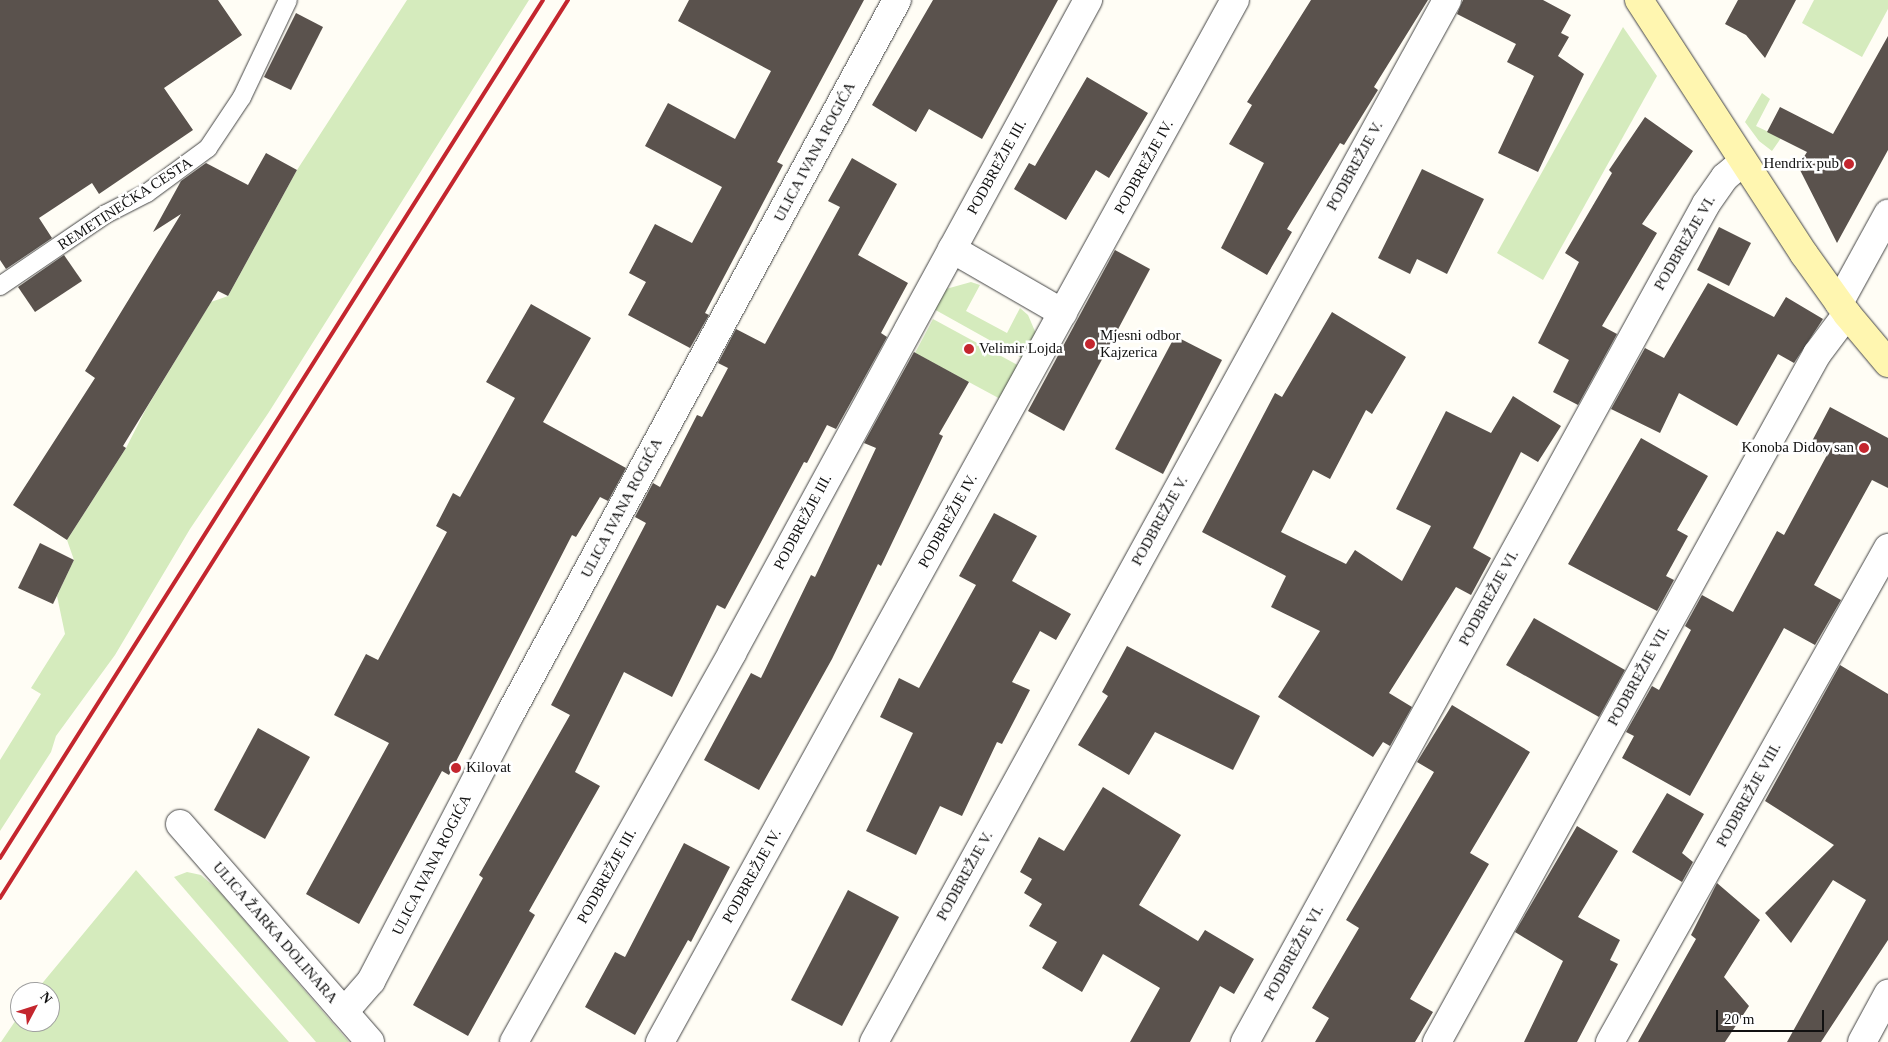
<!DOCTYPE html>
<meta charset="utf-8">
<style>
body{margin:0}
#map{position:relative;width:1888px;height:1042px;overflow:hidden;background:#fffdf5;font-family:"Times New Roman",serif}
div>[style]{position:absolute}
.green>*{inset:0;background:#d5ebbd}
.building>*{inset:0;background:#5a524d}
.roads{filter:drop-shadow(0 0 1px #444) drop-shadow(0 0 1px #444)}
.lane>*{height:18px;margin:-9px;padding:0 9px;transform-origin:9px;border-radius:9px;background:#fff}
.street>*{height:28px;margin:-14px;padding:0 14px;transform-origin:14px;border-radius:14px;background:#fff}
.secondary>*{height:28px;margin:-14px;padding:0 14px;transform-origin:14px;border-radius:14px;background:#fff6b0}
.rail>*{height:4px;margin:-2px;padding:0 2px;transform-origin:2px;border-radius:2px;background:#c4262e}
.dots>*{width:14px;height:14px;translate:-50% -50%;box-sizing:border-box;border:2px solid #fff;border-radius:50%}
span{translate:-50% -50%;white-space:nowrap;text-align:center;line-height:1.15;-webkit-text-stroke:5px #fff;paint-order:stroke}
.street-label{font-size:15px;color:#111}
.poi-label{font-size:15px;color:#111}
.right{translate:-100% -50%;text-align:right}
.left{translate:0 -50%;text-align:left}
.north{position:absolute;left:10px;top:982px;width:50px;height:50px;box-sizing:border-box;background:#fff;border:1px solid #a0a0a0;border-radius:50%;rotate:50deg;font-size:14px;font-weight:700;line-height:20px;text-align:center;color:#111}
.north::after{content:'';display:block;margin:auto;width:18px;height:22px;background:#c4262e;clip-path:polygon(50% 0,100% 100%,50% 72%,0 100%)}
.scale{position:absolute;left:1716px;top:1010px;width:108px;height:22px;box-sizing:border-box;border:2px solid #111;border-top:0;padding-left:6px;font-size:15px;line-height:18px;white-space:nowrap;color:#111;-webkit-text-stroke:4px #fff;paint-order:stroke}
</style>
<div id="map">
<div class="green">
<div style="clip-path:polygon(407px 0,529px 0,269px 412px,190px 529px,115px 655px,56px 736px,51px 752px,0 831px,0 760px,41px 694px,31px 688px,65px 634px,57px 596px,74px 560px,67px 540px,126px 448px,146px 409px,211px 302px,228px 296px,297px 170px)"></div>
<div style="clip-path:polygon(1814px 0,1888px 0,1888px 9px,1862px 57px,1802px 23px)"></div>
<div style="clip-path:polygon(1623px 27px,1657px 76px,1543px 280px,1497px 253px)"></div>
<div style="clip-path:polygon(1762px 93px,1770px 99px,1756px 126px,1781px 138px,1772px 151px,1759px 141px,1745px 122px)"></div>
<div style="clip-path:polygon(971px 282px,980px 285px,966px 311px,1007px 333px,1020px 308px,1028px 315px,1037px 336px,1027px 361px,932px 308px,946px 289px)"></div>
<div style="clip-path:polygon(933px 319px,1023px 368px,1004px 401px,915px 353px)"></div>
<div style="clip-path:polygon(136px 870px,289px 1042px,1px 1042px,20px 1014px,20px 1022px,50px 1022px,50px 992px,35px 992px)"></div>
<div style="clip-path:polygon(187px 872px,201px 875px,218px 890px,349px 1042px,316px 1042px,174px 877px)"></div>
</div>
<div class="building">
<div style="clip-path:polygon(0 0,218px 0,242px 35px,164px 88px,193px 130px,99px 194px,92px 183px,39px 218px,52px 238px,6px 269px,0 260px)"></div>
<div style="clip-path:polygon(689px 0,864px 0,777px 162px,783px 165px,705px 313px,709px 315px,690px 348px,628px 315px,646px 282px,629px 273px,655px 224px,692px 243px,722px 187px,645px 146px,668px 103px,735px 139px,771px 71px,678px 21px)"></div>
<div style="clip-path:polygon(933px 0,1058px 0,982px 139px,929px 109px,916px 132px,872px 105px)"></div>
<div style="clip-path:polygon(1311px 0,1428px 0,1374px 87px,1378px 90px,1344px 145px,1340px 143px,1287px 229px,1292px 232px,1267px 275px,1221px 248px,1264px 163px,1229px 144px,1252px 105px,1247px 102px)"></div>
<div style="clip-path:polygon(1463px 0,1543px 0,1571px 15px,1561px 33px,1569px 37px,1558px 56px,1584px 74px,1538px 172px,1498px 153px,1534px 76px,1507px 62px,1516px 44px,1457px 14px)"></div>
<div style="clip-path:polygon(1738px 0,1796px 0,1765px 58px,1746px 35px,1725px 24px)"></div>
<div style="clip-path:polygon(296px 13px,323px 27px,291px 90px,264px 77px)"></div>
<div style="clip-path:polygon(1888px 36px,1888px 150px,1837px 243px,1800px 170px,1800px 163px,1807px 152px,1767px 132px,1780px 107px,1833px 134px)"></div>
<div style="clip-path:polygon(1087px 77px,1148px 113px,1109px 178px,1096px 170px,1066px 220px,1014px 189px,1029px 163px,1035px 166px)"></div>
<div style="clip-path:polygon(1645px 117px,1693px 151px,1642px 224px,1657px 233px,1602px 326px,1617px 334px,1578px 405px,1553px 392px,1569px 360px,1538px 343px,1579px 262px,1565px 253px,1612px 173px,1609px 170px)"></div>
<div style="clip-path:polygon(266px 153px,297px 170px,228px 296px,218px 291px,123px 446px,126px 448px,67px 540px,13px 505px,95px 378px,85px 371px,181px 214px,153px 232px,181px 181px,206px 163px,248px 185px)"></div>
<div style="clip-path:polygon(852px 158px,897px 184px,858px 255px,908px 283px,881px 333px,887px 337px,836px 429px,827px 425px,807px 463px,804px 462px,725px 609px,717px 605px,672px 697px,624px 672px,575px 772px,600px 786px,529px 911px,535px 915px,468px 1036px,413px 1005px,483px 878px,479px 875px,570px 715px,551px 705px,646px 523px,635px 517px,653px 483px,660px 487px,697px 415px,702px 417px,728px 368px,718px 363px,736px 329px,765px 344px,840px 207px,828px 201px)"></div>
<div style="clip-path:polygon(1422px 169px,1484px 199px,1447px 274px,1417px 259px,1410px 274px,1378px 258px)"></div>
<div style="clip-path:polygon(1719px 227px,1751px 243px,1729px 286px,1697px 270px)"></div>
<div style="clip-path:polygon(1115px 250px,1150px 269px,1064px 431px,1028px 411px)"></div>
<div style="clip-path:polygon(64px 255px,82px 281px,35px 312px,18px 287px)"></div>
<div style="clip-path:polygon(1708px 283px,1774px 317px,1786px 297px,1823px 319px,1794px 363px,1778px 354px,1737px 426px,1679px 393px,1660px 433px,1611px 409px,1645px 348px,1664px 358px)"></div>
<div style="clip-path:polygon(531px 304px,591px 338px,543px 422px,626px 468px,608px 501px,600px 497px,576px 537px,572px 535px,449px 775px,442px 771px,359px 924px,306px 894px,389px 743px,334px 715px,366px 654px,378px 660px,447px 532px,436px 526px,453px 493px,460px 497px,515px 398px,486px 382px)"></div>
<div style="clip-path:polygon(1332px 312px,1406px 357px,1372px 414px,1366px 410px,1330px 479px,1313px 470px,1281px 532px,1346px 564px,1355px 550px,1402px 581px,1431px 526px,1396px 509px,1446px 411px,1491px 433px,1513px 396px,1561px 426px,1538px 462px,1521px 452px,1473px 548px,1491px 558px,1471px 595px,1456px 587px,1389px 693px,1412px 707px,1390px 746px,1383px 742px,1373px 757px,1278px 697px,1320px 631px,1271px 607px,1286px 576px,1202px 532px,1275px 393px,1282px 397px)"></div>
<div style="clip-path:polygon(1175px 336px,1222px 360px,1163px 474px,1115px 449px)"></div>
<div style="clip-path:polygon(914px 352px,969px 382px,939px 434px,943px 436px,881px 566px,878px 564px,832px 659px,759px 790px,704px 760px,751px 673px,761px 678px,811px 575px,815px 577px,876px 448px,864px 443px)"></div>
<div style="clip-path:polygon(1830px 407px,1888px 438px,1888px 488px,1872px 480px,1814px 585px,1841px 600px,1815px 645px,1784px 628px,1690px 796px,1622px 758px,1634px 736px,1626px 732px,1652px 686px,1659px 690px,1691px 630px,1685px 626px,1702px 595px,1733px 612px,1777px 531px,1784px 535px,1827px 455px,1810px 445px)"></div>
<div style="clip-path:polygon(1641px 438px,1708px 476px,1677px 530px,1688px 536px,1666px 576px,1674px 580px,1657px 611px,1568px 564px)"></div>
<div style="clip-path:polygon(994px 513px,1037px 536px,1012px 581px,1071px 614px,1056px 640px,1040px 631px,1012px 682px,1030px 690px,1002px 744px,997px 742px,962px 816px,940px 806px,916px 855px,866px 831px,913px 733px,880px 717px,899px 678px,919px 688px,976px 585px,959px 576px)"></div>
<div style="clip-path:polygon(40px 543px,74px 560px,53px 604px,18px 588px)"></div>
<div style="clip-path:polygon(1534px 618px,1625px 670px,1599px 717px,1506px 665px)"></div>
<div style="clip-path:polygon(1127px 646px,1260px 716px,1233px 770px,1155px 732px,1129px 775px,1078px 745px,1108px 696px,1102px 692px)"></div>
<div style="clip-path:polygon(1840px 665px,1888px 694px,1888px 940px,1821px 1042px,1787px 1042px,1866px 900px,1833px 880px,1791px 943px,1765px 913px,1834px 845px,1765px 801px)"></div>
<div style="clip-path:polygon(1452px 705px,1530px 752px,1470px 853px,1489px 864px,1410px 999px,1433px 1012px,1415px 1042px,1315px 1042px,1329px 1018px,1312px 1008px,1359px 928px,1346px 920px,1434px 772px,1417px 762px)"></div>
<div style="clip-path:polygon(258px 728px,310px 757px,265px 839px,214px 810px)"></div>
<div style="clip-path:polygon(1103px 787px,1181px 835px,1139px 905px,1198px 941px,1205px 930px,1254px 959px,1234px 994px,1220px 986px,1190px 1042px,1130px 1042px,1160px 988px,1103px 954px,1082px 992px,1042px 968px,1057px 942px,1029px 926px,1042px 904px,1024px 893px,1032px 879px,1020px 872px,1039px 837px,1064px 851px)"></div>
<div style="clip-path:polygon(1667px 793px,1704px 814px,1682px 853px,1693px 862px,1682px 882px,1632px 852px)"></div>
<div style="clip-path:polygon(1577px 826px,1618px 851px,1578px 917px,1620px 940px,1610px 960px,1618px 964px,1577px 1042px,1524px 1042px,1563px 961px,1515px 932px)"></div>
<div style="clip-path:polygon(684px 843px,730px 867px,691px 942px,688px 940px,635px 1035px,585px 1007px,615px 952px,625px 957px)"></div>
<div style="clip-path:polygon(1717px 883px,1760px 920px,1724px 977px,1749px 1006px,1725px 1042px,1638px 1042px,1696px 939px,1691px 935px)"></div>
<div style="clip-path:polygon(848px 890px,899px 917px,842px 1026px,791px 1000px)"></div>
</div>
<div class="roads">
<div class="lane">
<div style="left:0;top:286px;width:128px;rotate:-34.2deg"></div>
<div style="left:106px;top:214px;width:46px;rotate:-27.1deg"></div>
<div style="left:147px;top:193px;width:76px;rotate:-36.4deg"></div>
<div style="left:208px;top:148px;width:61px;rotate:-56.3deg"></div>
<div style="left:242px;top:97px;width:107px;rotate:-64.6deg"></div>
</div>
<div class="street">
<div style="left:952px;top:249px;width:128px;rotate:30deg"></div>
<div style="left:1839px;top:303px;width:102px;rotate:-61.2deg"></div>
<div style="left:180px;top:824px;width:289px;rotate:48.9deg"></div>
<div style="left:344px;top:1012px;width:41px;rotate:-48.9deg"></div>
<div style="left:371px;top:981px;width:301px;rotate:-62.5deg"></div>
<div style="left:510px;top:714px;width:812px;rotate:-61.54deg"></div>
<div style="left:514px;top:1042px;width:446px;rotate:-60.7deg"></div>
<div style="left:732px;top:653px;width:744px;rotate:-61.4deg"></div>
<div style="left:660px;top:1042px;width:1190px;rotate:-61.11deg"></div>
<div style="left:874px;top:1042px;width:1189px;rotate:-61.19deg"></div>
<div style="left:1245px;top:1042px;width:956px;rotate:-61.18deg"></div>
<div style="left:1706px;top:204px;width:33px;rotate:-55deg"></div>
<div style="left:1725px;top:177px;width:23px;rotate:-40deg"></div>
<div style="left:1437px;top:1042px;width:786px;rotate:-61.09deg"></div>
<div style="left:1817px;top:354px;width:50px;rotate:-53.1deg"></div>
<div style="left:1610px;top:1042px;width:567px;rotate:-60.63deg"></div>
<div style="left:1862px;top:1042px;width:55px;rotate:-61.6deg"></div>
</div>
<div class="secondary">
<div style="left:1639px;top:0;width:303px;rotate:57deg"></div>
<div style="left:1804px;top:254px;width:74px;rotate:54.4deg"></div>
<div style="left:1847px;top:314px;width:64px;rotate:50.1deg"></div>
</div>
</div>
<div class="rail">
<div style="left:0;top:858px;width:1015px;rotate:-57.67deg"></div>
<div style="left:0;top:898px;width:1063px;rotate:-57.69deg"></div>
</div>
<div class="dots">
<div style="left:1849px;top:164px;background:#c4262e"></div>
<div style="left:1090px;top:344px;background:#c4262e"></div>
<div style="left:969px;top:349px;background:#c4262e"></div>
<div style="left:1864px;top:448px;background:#c4262e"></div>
<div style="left:456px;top:768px;background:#c4262e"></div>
</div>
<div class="street-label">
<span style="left:815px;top:152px;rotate:-62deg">ULICA IVANA ROGIĆA</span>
<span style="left:1355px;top:166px;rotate:-61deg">PODBREŽJE V.</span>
<span style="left:997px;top:167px;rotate:-61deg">PODBREŽJE III.</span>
<span style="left:1144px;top:167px;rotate:-61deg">PODBREŽJE IV.</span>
<span style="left:125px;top:204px;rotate:-33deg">REMETINEČKA CESTA</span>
<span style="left:1685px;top:243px;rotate:-60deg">PODBREŽJE VI.</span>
<span style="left:622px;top:508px;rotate:-62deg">ULICA IVANA ROGIĆA</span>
<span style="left:948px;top:521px;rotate:-61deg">PODBREŽJE IV.</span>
<span style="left:1160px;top:521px;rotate:-61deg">PODBREŽJE V.</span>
<span style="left:803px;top:522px;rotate:-62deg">PODBREŽJE III.</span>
<span style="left:1489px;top:598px;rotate:-61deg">PODBREŽJE VI.</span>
<span style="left:1639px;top:676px;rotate:-61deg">PODBREŽJE VII.</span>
<span style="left:1749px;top:795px;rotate:-61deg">PODBREŽJE VIII.</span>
<span style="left:432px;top:865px;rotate:-63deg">ULICA IVANA ROGIĆA</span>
<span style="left:607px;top:876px;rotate:-61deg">PODBREŽJE III.</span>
<span style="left:752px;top:876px;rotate:-61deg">PODBREŽJE IV.</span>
<span style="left:965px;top:876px;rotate:-61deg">PODBREŽJE V.</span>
<span style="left:275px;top:933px;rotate:49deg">ULICA ŽARKA DOLINARA</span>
<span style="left:1294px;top:953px;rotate:-61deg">PODBREŽJE VI.</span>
</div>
<div class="poi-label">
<span class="right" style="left:1839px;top:164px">Hendrix pub</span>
<span class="left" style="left:1100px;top:344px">Mjesni odbor<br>Kajzerica</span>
<span class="left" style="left:979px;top:349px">Velimir Lojda</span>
<span class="right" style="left:1854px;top:448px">Konoba Didov san</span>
<span class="left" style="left:466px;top:768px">Kilovat</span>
</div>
<div class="north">N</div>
<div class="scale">20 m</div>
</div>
